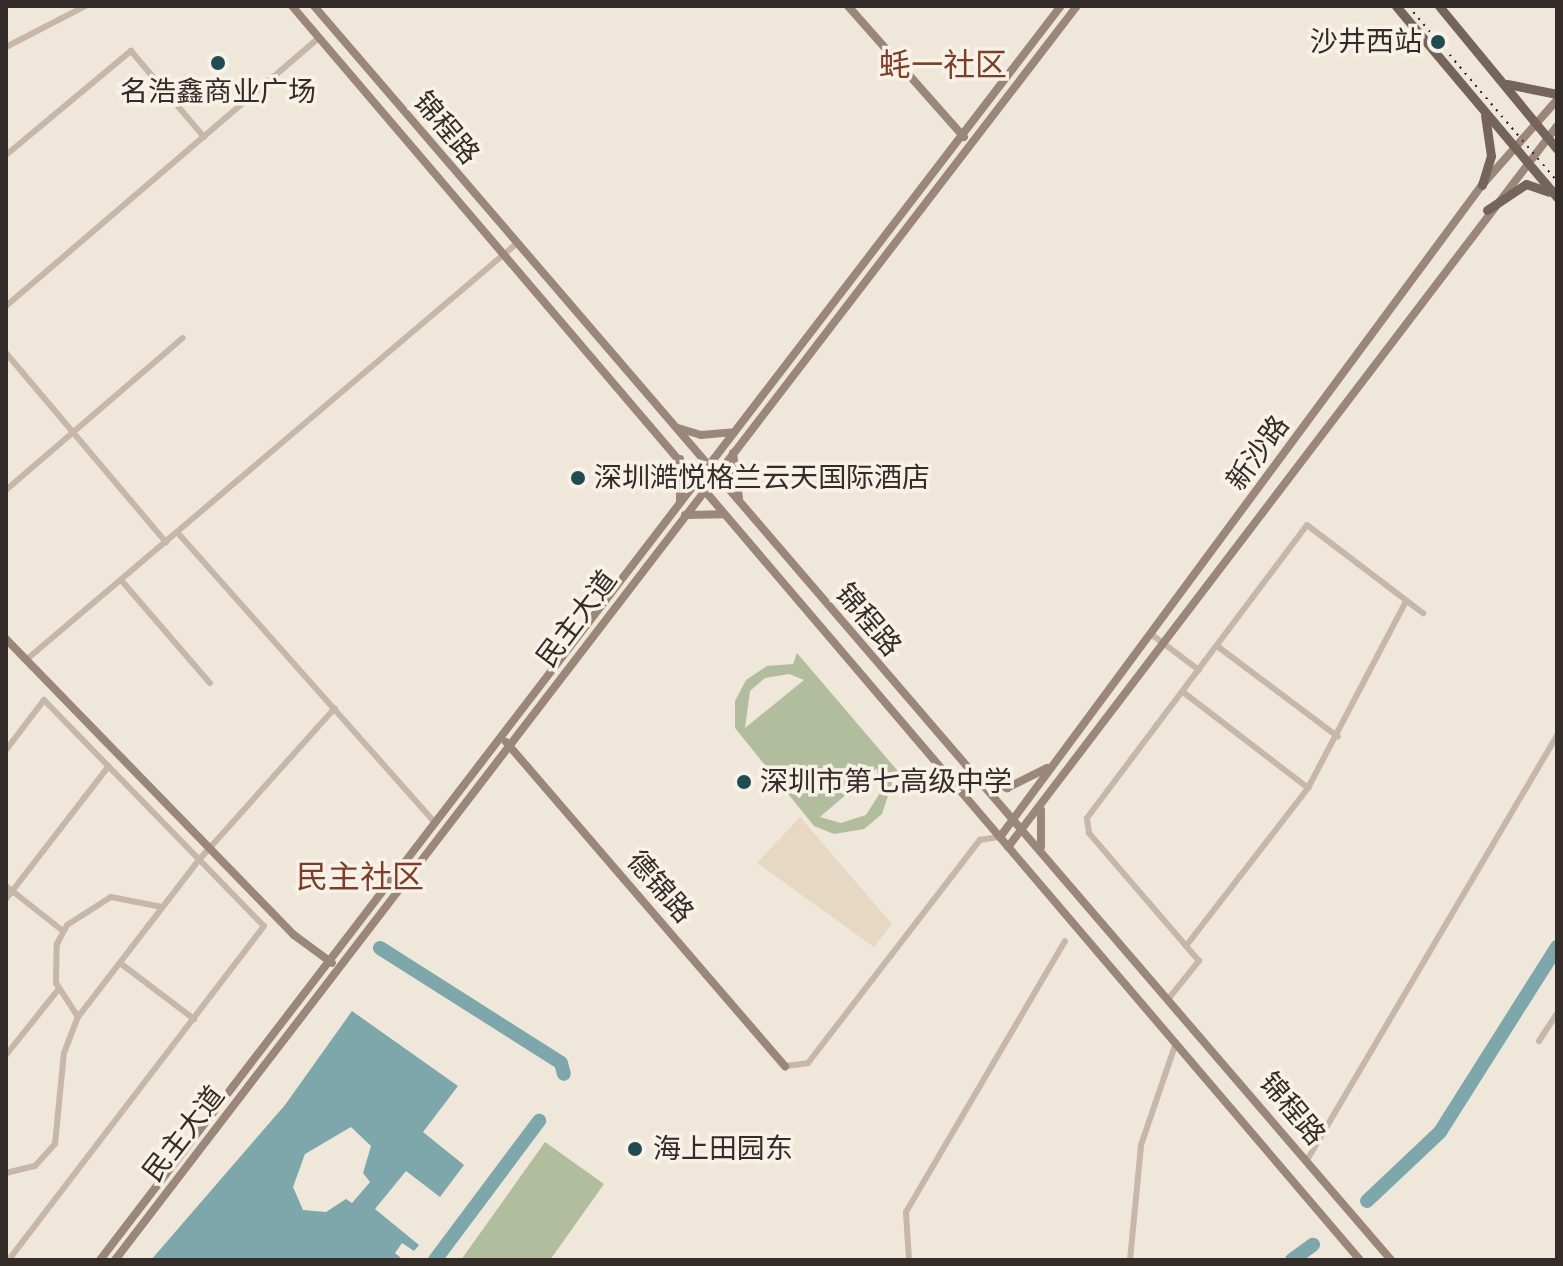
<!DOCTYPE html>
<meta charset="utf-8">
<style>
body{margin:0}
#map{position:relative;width:1563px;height:1266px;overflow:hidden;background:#f0e7db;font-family:"Varela Round","Noto Sans SC",sans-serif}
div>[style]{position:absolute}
.green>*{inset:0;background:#b1bd9c}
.plaza>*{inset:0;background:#e6d8c3}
.water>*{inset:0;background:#7da7aa}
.river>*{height:14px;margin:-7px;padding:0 7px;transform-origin:7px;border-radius:7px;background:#7da7aa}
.street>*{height:6px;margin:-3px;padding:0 3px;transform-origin:3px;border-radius:3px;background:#c7b7a8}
.secondary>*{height:8px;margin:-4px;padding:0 4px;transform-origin:4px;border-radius:4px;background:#9a877a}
.primary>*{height:9px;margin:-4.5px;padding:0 4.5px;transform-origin:4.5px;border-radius:4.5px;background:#75645a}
.rail>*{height:2px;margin-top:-1px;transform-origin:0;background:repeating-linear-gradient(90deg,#342c28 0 2px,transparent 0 8px)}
.dots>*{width:22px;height:22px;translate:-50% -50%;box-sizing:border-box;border:4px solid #f8f1e7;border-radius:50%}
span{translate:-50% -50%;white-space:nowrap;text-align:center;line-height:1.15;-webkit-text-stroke:7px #f8f1e7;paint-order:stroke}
.poi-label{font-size:28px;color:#342c28}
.right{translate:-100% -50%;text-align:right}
.left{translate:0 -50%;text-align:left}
.street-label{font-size:28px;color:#342c28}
.quarter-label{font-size:32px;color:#7d3e27}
.frame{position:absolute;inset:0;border:8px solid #342c28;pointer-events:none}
</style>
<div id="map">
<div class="green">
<div style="clip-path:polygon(evenodd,797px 653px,902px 776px,893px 780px,882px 814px,864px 829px,834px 834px,814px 826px,735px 728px,735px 701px,746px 680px,767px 666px,793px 664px,797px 653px,789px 674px,804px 680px,745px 728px,750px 691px,765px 678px,789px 674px,797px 653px,877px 768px,880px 793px,866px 815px,841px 823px,820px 817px,877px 768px)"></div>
<div style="clip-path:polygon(545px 1142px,604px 1184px,550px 1260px,461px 1260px)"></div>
</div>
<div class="plaza">
<div style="clip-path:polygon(800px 817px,892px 924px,874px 947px,757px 863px)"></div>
</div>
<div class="water">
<div style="clip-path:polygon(evenodd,352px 1011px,458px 1086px,423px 1132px,464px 1165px,440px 1197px,406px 1171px,375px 1209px,419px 1245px,414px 1251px,402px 1243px,395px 1253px,403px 1260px,151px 1260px,285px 1105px,352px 1011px,351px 1127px,371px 1146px,363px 1173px,370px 1182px,352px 1203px,346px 1199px,326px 1212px,303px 1210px,293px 1187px,305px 1154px,351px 1127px)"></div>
</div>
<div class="river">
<div style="left:380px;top:948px;width:214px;rotate:32.4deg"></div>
<div style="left:561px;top:1063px;width:11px;rotate:75deg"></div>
<div style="left:1367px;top:1201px;width:100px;rotate:-43.4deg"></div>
<div style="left:1440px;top:1132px;width:219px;rotate:-57.7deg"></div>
<div style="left:435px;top:1260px;width:174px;rotate:-53.2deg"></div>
<div style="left:1292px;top:1260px;width:26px;rotate:-36deg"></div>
</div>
<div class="street">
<div style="left:6px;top:47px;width:89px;rotate:-27.4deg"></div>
<div style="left:6px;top:155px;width:163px;rotate:-39.8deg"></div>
<div style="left:131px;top:51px;width:113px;rotate:49.7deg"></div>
<div style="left:6px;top:306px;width:412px;rotate:-40.6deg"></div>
<div style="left:6px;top:353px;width:248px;rotate:49.8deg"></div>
<div style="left:6px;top:490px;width:233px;rotate:-40.7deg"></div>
<div style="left:177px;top:532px;width:389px;rotate:48.4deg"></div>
<div style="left:121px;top:580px;width:136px;rotate:49.2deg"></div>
<div style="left:1151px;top:634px;width:60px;rotate:36.9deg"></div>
<div style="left:1217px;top:646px;width:151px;rotate:36.9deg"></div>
<div style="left:26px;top:660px;width:643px;rotate:-40.33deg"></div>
<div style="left:1183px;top:692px;width:158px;rotate:37.5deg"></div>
<div style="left:6px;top:750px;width:63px;rotate:-52.8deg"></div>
<div style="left:44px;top:700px;width:315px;rotate:45.8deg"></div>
<div style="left:264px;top:926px;width:420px;rotate:127.4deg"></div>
<div style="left:6px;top:886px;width:73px;rotate:38.3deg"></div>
<div style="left:6px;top:899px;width:167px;rotate:-52.3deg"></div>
<div style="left:1186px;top:946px;width:200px;rotate:-52.3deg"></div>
<div style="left:1308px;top:788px;width:211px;rotate:-62.3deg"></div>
<div style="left:120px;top:963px;width:93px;rotate:37.1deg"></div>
<div style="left:1169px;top:998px;width:48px;rotate:-51deg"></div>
<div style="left:1199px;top:961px;width:169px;rotate:-130.7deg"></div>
<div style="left:1089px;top:833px;width:15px;rotate:-98deg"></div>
<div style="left:1087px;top:818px;width:366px;rotate:-53.1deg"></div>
<div style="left:1307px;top:525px;width:146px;rotate:37.2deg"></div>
<div style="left:78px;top:1017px;width:40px;rotate:-122.9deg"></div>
<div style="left:56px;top:983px;width:39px;rotate:-89deg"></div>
<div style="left:57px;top:944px;width:21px;rotate:-62deg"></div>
<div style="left:67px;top:925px;width:52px;rotate:-32.5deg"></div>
<div style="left:111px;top:897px;width:52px;rotate:11.1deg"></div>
<div style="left:1539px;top:1041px;width:33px;rotate:-57deg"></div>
<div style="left:6px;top:1055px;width:82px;rotate:-51.4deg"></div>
<div style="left:785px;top:1066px;width:23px;rotate:-7deg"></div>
<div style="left:808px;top:1063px;width:282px;rotate:-52.4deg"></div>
<div style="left:980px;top:840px;width:20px;rotate:-9deg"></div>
<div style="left:1307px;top:1160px;width:493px;rotate:-59.5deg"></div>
<div style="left:6px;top:1173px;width:30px;rotate:-14deg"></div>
<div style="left:35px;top:1166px;width:30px;rotate:-48deg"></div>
<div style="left:55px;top:1144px;width:91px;rotate:-84.4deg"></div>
<div style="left:64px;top:1053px;width:39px;rotate:-69deg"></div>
<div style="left:78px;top:1017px;width:197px;rotate:-52.4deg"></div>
<div style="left:198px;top:861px;width:205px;rotate:-48.2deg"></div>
<div style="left:909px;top:1260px;width:48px;rotate:-93.6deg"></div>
<div style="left:906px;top:1212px;width:314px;rotate:-59.6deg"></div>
<div style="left:1130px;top:1260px;width:116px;rotate:-84.5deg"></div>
<div style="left:1141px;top:1145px;width:108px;rotate:-71.1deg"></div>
</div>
<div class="secondary">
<div style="left:292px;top:6px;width:1647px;rotate:49.58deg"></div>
<div style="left:314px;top:6px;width:1653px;rotate:49.34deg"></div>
<div style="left:848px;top:6px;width:175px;rotate:48.5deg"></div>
<div style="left:678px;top:428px;width:24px;rotate:17deg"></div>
<div style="left:701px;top:435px;width:33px;rotate:-5deg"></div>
<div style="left:733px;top:453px;width:45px;rotate:82.4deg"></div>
<div style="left:680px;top:459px;width:42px;rotate:90deg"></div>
<div style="left:685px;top:515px;width:39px;rotate:-1deg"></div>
<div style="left:6px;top:639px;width:413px;rotate:45.8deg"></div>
<div style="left:294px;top:935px;width:47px;rotate:36.4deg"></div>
<div style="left:506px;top:742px;width:428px;rotate:49.3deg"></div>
<div style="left:981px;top:779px;width:28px;rotate:19deg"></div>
<div style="left:1007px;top:788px;width:45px;rotate:-26.6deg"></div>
<div style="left:1000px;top:837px;width:811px;rotate:-53.53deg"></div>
<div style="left:1482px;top:185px;width:113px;rotate:-48.6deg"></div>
<div style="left:1008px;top:847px;width:906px;rotate:-52.71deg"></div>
<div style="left:1041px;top:847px;width:37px;rotate:-90deg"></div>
<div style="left:100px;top:1260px;width:1580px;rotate:-52.54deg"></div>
<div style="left:115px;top:1260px;width:1580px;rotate:-52.51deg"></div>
</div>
<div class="primary">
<div style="left:1396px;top:6px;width:250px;rotate:49.9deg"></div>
<div style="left:1439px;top:6px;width:185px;rotate:50.5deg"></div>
<div style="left:1507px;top:84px;width:51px;rotate:11.3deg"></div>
<div style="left:1482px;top:185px;width:30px;rotate:-73deg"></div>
<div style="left:1491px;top:156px;width:41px;rotate:-98.3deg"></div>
<div style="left:1487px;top:210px;width:47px;rotate:-33.7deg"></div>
<div style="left:1526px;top:184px;width:24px;rotate:19deg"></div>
</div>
<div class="rail">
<div style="left:1408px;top:6px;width:230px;rotate:49.6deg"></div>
</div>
<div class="dots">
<div style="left:1438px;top:42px;background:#214d52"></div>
<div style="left:218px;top:63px;background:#214d52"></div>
<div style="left:578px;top:478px;background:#214d52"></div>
<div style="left:744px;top:782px;background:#214d52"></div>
<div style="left:635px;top:1149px;background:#214d52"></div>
</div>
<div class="poi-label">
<span class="right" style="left:1422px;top:42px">沙井西站</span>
<span style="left:218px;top:92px">名浩鑫商业广场</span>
<span class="left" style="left:594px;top:478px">深圳澔悦格兰云天国际酒店</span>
<span class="left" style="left:760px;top:782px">深圳市第七高级中学</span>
<span class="left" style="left:653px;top:1149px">海上田园东</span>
</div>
<div class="street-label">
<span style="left:446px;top:128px;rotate:50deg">锦程路</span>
<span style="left:1258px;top:453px;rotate:-54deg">新沙路</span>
<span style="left:577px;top:619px;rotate:-53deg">民主大道</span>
<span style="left:868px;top:620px;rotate:50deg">锦程路</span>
<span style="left:660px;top:887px;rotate:49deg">德锦路</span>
<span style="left:1292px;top:1109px;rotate:50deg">锦程路</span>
<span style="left:184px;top:1134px;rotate:-52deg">民主大道</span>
</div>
<div class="quarter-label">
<span style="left:943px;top:66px">蚝一社区</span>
<span style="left:360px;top:878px">民主社区</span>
</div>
<div class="frame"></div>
</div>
